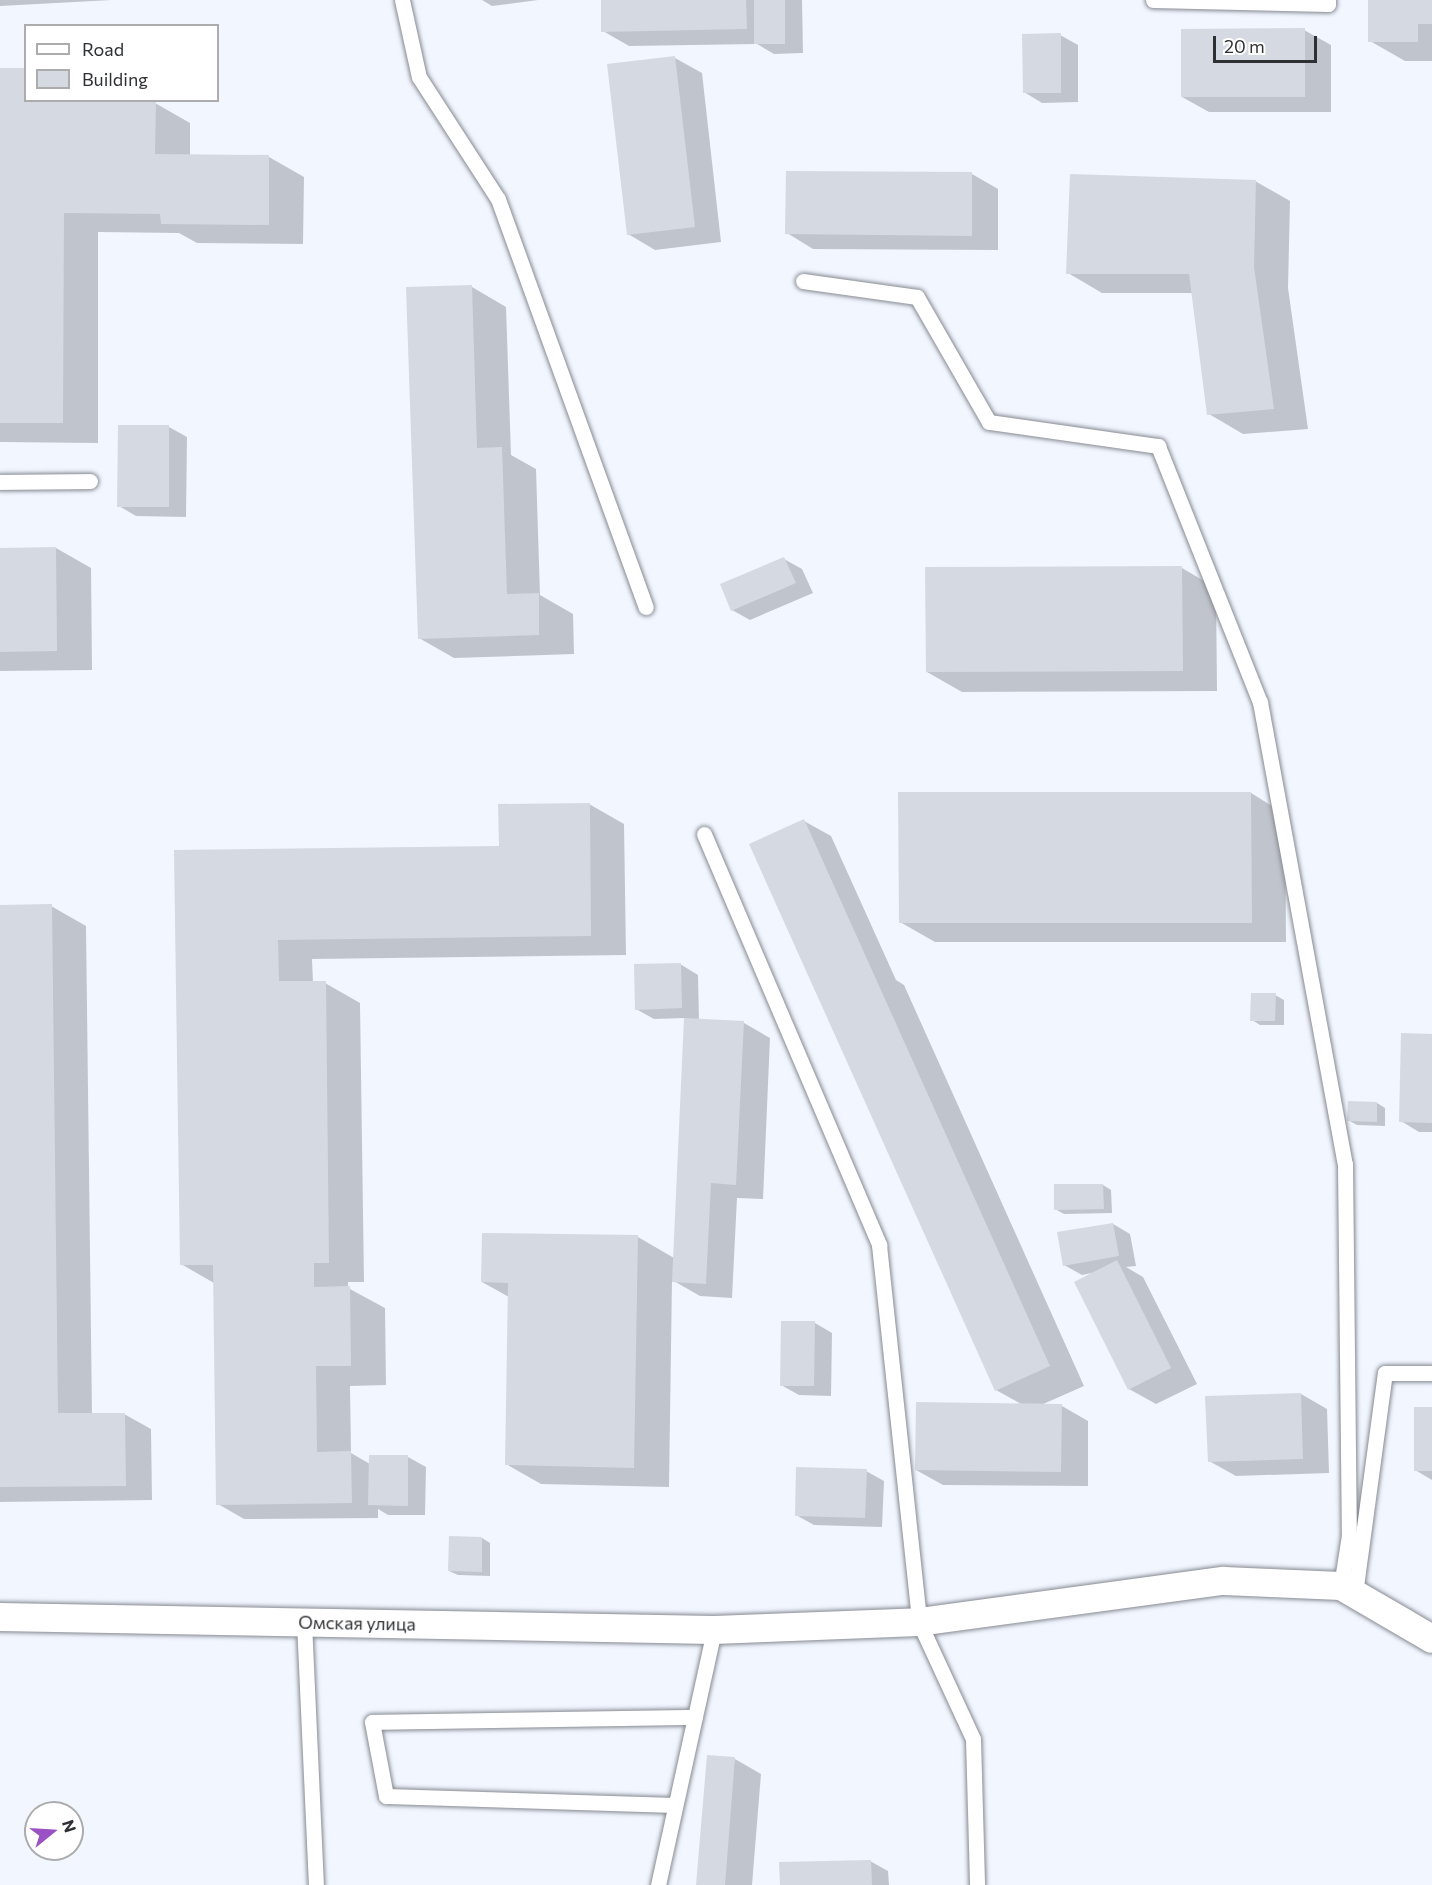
<!DOCTYPE html>
<meta charset="utf-8">
<style>
body{margin:0}
#map{position:relative;width:1432px;height:1885px;overflow:hidden;background:#f1f6ff;font-family:Commissioner,sans-serif}
div>[style]{position:absolute}
.shadow>*{inset:0;background:#0003}
.building>*{inset:0;background:#d5d9e2}
.roads{filter:drop-shadow(0 0 2px #878a92) drop-shadow(0 0 2px #878a92)}
.lane>*{height:15px;margin:-7.5px;padding:0 7.5px;transform-origin:7.5px;border-radius:7.5px;background:#fff}
.street>*{height:28px;margin:-14px;padding:0 14px;transform-origin:14px;border-radius:14px;background:#fff}
span{translate:-50% -50%;white-space:nowrap;text-align:center;line-height:1.15;-webkit-text-stroke:4.5px #fff;paint-order:stroke}
.street-label{font-size:18px;color:#2f3033}
.legend{position:absolute;left:24px;top:24px;width:195px;height:78px;box-sizing:border-box;background:#fff;border:2px solid #acacad;margin:0;padding:8px 10px;list-style:none;font-size:18px;color:#2f3033}
.legend li{display:flex;align-items:center;gap:12px;height:30px}
.legend b{width:30px;border:2px solid #acacad}
.north{position:absolute;left:24px;top:1801px;width:60px;height:60px;box-sizing:border-box;background:#fff;border:2px solid #acacad;border-radius:50%;rotate:72deg;font-size:16px;font-weight:700;line-height:24px;text-align:center;color:#2f3033}
.north::after{content:'';display:block;margin:auto;width:21px;height:27px;background:#9a51c4;clip-path:polygon(50% 0,100% 100%,50% 72%,0 100%)}
.scale{position:absolute;left:1213px;top:36px;width:104px;height:27px;box-sizing:border-box;border:3px solid #2f3033;border-top:0;padding-left:8px;font-size:18px;line-height:21px;white-space:nowrap;color:#2f3033;-webkit-text-stroke:4px #fff;paint-order:stroke}
</style>
<div id="map">
<div class="shadow">
<div style="clip-path:polygon(0 0,112px 0,0 6px)"></div>
<div style="clip-path:polygon(482px 0,538px 0,492px 6px)"></div>
<div style="clip-path:polygon(603px 0,802px 0,803px 53px,774px 54px,757px 44px,629px 46px,603px 31px)"></div>
<div style="clip-path:polygon(1370px 0,1432px 0,1432px 61px,1405px 61px,1370px 41px)"></div>
<div style="clip-path:polygon(1304px 30px,1331px 45px,1331px 112px,1209px 112px,1182px 97px)"></div>
<div style="clip-path:polygon(1060px 35px,1078px 45px,1078px 102px,1042px 103px,1024px 92px)"></div>
<div style="clip-path:polygon(675px 58px,702px 73px,721px 242px,655px 250px,628px 234px)"></div>
<div style="clip-path:polygon(0 69px,26px 100px,155px 103px,190px 123px,190px 156px,269px 157px,304px 177px,303px 244px,197px 243px,179px 233px,98px 232px,98px 443px,0 442px)"></div>
<div style="clip-path:polygon(972px 174px,998px 189px,998px 250px,813px 249px,787px 233px)"></div>
<div style="clip-path:polygon(1255px 181px,1290px 201px,1288px 288px,1308px 429px,1243px 434px,1209px 414px,1193px 293px,1102px 293px,1068px 273px)"></div>
<div style="clip-path:polygon(472px 287px,506px 307px,511px 455px,536px 469px,540px 595px,573px 614px,574px 654px,454px 658px,419px 638px)"></div>
<div style="clip-path:polygon(169px 427px,187px 437px,186px 517px,136px 516px,119px 506px)"></div>
<div style="clip-path:polygon(56px 548px,91px 568px,92px 670px,0 671px,0 549px)"></div>
<div style="clip-path:polygon(784px 559px,802px 569px,813px 593px,750px 620px,732px 610px)"></div>
<div style="clip-path:polygon(1182px 568px,1216px 588px,1217px 691px,962px 692px,927px 672px)"></div>
<div style="clip-path:polygon(1251px 793px,1285px 814px,1286px 942px,935px 942px,900px 922px)"></div>
<div style="clip-path:polygon(589px 804px,624px 824px,626px 955px,312px 959px,313px 983px,325px 983px,360px 1003px,364px 1282px,348px 1282px,348px 1288px,385px 1308px,386px 1385px,350px 1386px,351px 1453px,370px 1464px,408px 1457px,426px 1467px,425px 1515px,388px 1515px,378px 1509px,378px 1518px,244px 1519px,218px 1504px,214px 1283px,181px 1264px,176px 851px,500px 847px)"></div>
<div style="clip-path:polygon(804px 821px,831px 836px,896px 980px,904px 985px,1084px 1386px,1041px 1405px,1062px 1406px,1088px 1421px,1088px 1486px,943px 1485px,916px 1470px,1023px 1405px,996px 1390px)"></div>
<div style="clip-path:polygon(51px 906px,86px 926px,92px 1414px,124px 1414px,151px 1429px,152px 1500px,0 1502px,0 907px)"></div>
<div style="clip-path:polygon(680px 964px,698px 975px,699px 1020px,744px 1023px,770px 1038px,763px 1199px,737px 1198px,732px 1298px,700px 1296px,672px 1280px,669px 1487px,541px 1484px,506px 1464px,509px 1297px,482px 1282px,638px 1237px,674px 1258px,686px 1018px,654px 1019px,636px 1009px)"></div>
<div style="clip-path:polygon(1275px 995px,1284px 1000px,1284px 1025px,1260px 1025px,1252px 1020px)"></div>
<div style="clip-path:polygon(1432px 1035px,1432px 1132px,1419px 1132px,1401px 1121px)"></div>
<div style="clip-path:polygon(1377px 1103px,1385px 1108px,1385px 1126px,1357px 1125px,1348px 1120px)"></div>
<div style="clip-path:polygon(1103px 1185px,1111px 1190px,1112px 1213px,1064px 1214px,1055px 1209px)"></div>
<div style="clip-path:polygon(1113px 1224px,1130px 1234px,1136px 1266px,1126px 1267px,1143px 1277px,1197px 1384px,1156px 1404px,1129px 1389px,1092px 1273px,1082px 1275px,1064px 1265px)"></div>
<div style="clip-path:polygon(815px 1323px,832px 1333px,831px 1396px,799px 1395px,781px 1385px)"></div>
<div style="clip-path:polygon(1301px 1394px,1327px 1409px,1329px 1473px,1236px 1476px,1209px 1461px)"></div>
<div style="clip-path:polygon(1432px 1409px,1432px 1480px,1415px 1470px)"></div>
<div style="clip-path:polygon(866px 1471px,884px 1481px,882px 1527px,814px 1525px,796px 1515px)"></div>
<div style="clip-path:polygon(482px 1538px,490px 1543px,490px 1576px,458px 1575px,449px 1571px)"></div>
<div style="clip-path:polygon(735px 1759px,761px 1774px,752px 1885px,698px 1885px)"></div>
<div style="clip-path:polygon(870px 1861px,888px 1871px,889px 1885px,782px 1885px)"></div>
</div>
<div class="building">
<div style="clip-path:polygon(601px 0,746px 0,747px 29px,601px 32px)"></div>
<div style="clip-path:polygon(754px 0,785px 0,785px 44px,754px 44px)"></div>
<div style="clip-path:polygon(1368px 0,1432px 0,1432px 24px,1418px 24px,1418px 42px,1368px 42px)"></div>
<div style="clip-path:polygon(1305px 28px,1305px 97px,1181px 97px,1181px 29px)"></div>
<div style="clip-path:polygon(1061px 33px,1061px 93px,1023px 93px,1022px 34px)"></div>
<div style="clip-path:polygon(675px 56px,695px 227px,627px 235px,607px 64px)"></div>
<div style="clip-path:polygon(0 68px,26px 68px,26px 100px,156px 102px,155px 154px,269px 155px,269px 225px,161px 224px,160px 214px,64px 213px,63px 423px,0 423px)"></div>
<div style="clip-path:polygon(786px 171px,972px 172px,972px 236px,785px 234px)"></div>
<div style="clip-path:polygon(1070px 174px,1256px 180px,1254px 267px,1274px 409px,1207px 415px,1189px 274px,1066px 274px)"></div>
<div style="clip-path:polygon(472px 285px,477px 448px,502px 447px,507px 594px,539px 593px,539px 635px,418px 639px,406px 287px)"></div>
<div style="clip-path:polygon(118px 425px,169px 425px,169px 507px,117px 507px)"></div>
<div style="clip-path:polygon(56px 547px,57px 651px,0 652px,0 548px)"></div>
<div style="clip-path:polygon(784px 557px,796px 583px,731px 611px,720px 584px)"></div>
<div style="clip-path:polygon(1182px 566px,1183px 671px,926px 672px,925px 567px)"></div>
<div style="clip-path:polygon(898px 792px,1251px 792px,1252px 923px,899px 923px)"></div>
<div style="clip-path:polygon(590px 803px,591px 936px,278px 940px,279px 981px,326px 981px,329px 1263px,314px 1263px,314px 1287px,350px 1286px,351px 1366px,316px 1366px,317px 1452px,351px 1451px,352px 1503px,216px 1505px,213px 1265px,180px 1265px,174px 850px,499px 846px,498px 804px)"></div>
<div style="clip-path:polygon(804px 819px,1050px 1366px,995px 1391px,749px 844px)"></div>
<div style="clip-path:polygon(52px 904px,58px 1413px,125px 1413px,126px 1486px,0 1487px,0 905px)"></div>
<div style="clip-path:polygon(681px 963px,682px 1008px,635px 1010px,634px 964px)"></div>
<div style="clip-path:polygon(1251px 993px,1276px 993px,1275px 1021px,1250px 1021px)"></div>
<div style="clip-path:polygon(684px 1018px,744px 1021px,736px 1185px,711px 1183px,706px 1284px,672px 1282px)"></div>
<div style="clip-path:polygon(1401px 1033px,1432px 1034px,1432px 1123px,1399px 1122px)"></div>
<div style="clip-path:polygon(1348px 1101px,1377px 1102px,1377px 1122px,1347px 1121px)"></div>
<div style="clip-path:polygon(1054px 1184px,1103px 1184px,1104px 1209px,1054px 1210px)"></div>
<div style="clip-path:polygon(1113px 1223px,1119px 1256px,1063px 1266px,1057px 1232px)"></div>
<div style="clip-path:polygon(482px 1233px,638px 1235px,634px 1468px,505px 1465px,508px 1283px,481px 1282px)"></div>
<div style="clip-path:polygon(1117px 1260px,1171px 1368px,1128px 1390px,1074px 1282px)"></div>
<div style="clip-path:polygon(781px 1321px,815px 1321px,814px 1386px,780px 1386px)"></div>
<div style="clip-path:polygon(1301px 1393px,1303px 1459px,1208px 1462px,1205px 1396px)"></div>
<div style="clip-path:polygon(916px 1402px,1062px 1404px,1061px 1472px,915px 1470px)"></div>
<div style="clip-path:polygon(1414px 1407px,1432px 1407px,1432px 1471px,1414px 1471px)"></div>
<div style="clip-path:polygon(369px 1455px,408px 1455px,408px 1506px,368px 1505px)"></div>
<div style="clip-path:polygon(796px 1467px,867px 1469px,865px 1518px,795px 1516px)"></div>
<div style="clip-path:polygon(449px 1536px,482px 1537px,482px 1572px,448px 1571px)"></div>
<div style="clip-path:polygon(707px 1755px,735px 1757px,725px 1885px,696px 1885px)"></div>
<div style="clip-path:polygon(871px 1860px,872px 1885px,780px 1885px,779px 1862px)"></div>
</div>
<div class="roads">
<div class="lane">
<div style="left:402px;top:0;width:79px;rotate:77.6deg"></div>
<div style="left:419px;top:77px;width:145px;rotate:57.1deg"></div>
<div style="left:498px;top:199px;width:434px;rotate:70.1deg"></div>
<div style="left:1153px;top:0;width:175px;rotate:1.3deg"></div>
<div style="left:1328px;top:4px;width:4px;rotate:-90deg"></div>
<div style="left:803px;top:281px;width:115px;rotate:8deg"></div>
<div style="left:917px;top:297px;width:144px;rotate:60.1deg"></div>
<div style="left:989px;top:422px;width:171px;rotate:8.1deg"></div>
<div style="left:1158px;top:446px;width:276px;rotate:68.3deg"></div>
<div style="left:1260px;top:702px;width:470px;rotate:79.6deg"></div>
<div style="left:1345px;top:1164px;width:371px;rotate:89.4deg"></div>
<div style="left:1349px;top:1535px;width:52px;rotate:98.9deg"></div>
<div style="left:0;top:482px;width:90px;rotate:-0.6deg"></div>
<div style="left:704px;top:834px;width:447px;rotate:66.9deg"></div>
<div style="left:879px;top:1245px;width:379px;rotate:83.9deg"></div>
<div style="left:919px;top:1622px;width:129px;rotate:65.2deg"></div>
<div style="left:973px;top:1739px;width:146px;rotate:88.4deg"></div>
<div style="left:1355px;top:1594px;width:223px;rotate:-82.3deg"></div>
<div style="left:1385px;top:1373px;width:47px"></div>
<div style="left:304px;top:1622px;width:263px;rotate:87.4deg"></div>
<div style="left:675px;top:1805px;width:289px;rotate:-178.2deg"></div>
<div style="left:386px;top:1796px;width:75px;rotate:-100.7deg"></div>
<div style="left:372px;top:1722px;width:323px;rotate:-0.9deg"></div>
<div style="left:658px;top:1885px;width:261px;rotate:-77.6deg"></div>
</div>
<div class="street">
<div style="left:0;top:1617px;width:714px;rotate:1.04deg"></div>
<div style="left:714px;top:1630px;width:205px;rotate:-2.2deg"></div>
<div style="left:919px;top:1622px;width:308px;rotate:-7.7deg"></div>
<div style="left:1224px;top:1581px;width:117px;rotate:2.4deg"></div>
<div style="left:1341px;top:1586px;width:105px;rotate:30.2deg"></div>
</div>
</div>
<div class="street-label">
<span style="left:357px;top:1623px;rotate:1deg">Омская улица</span>
</div>
<ul class="legend">
<li><b style="height:8px;background:#fff"></b>Road</li>
<li><b style="height:16px;background:#d5d9e2"></b>Building</li>
</ul>
<div class="north">N</div>
<div class="scale">20 m</div>
</div>
